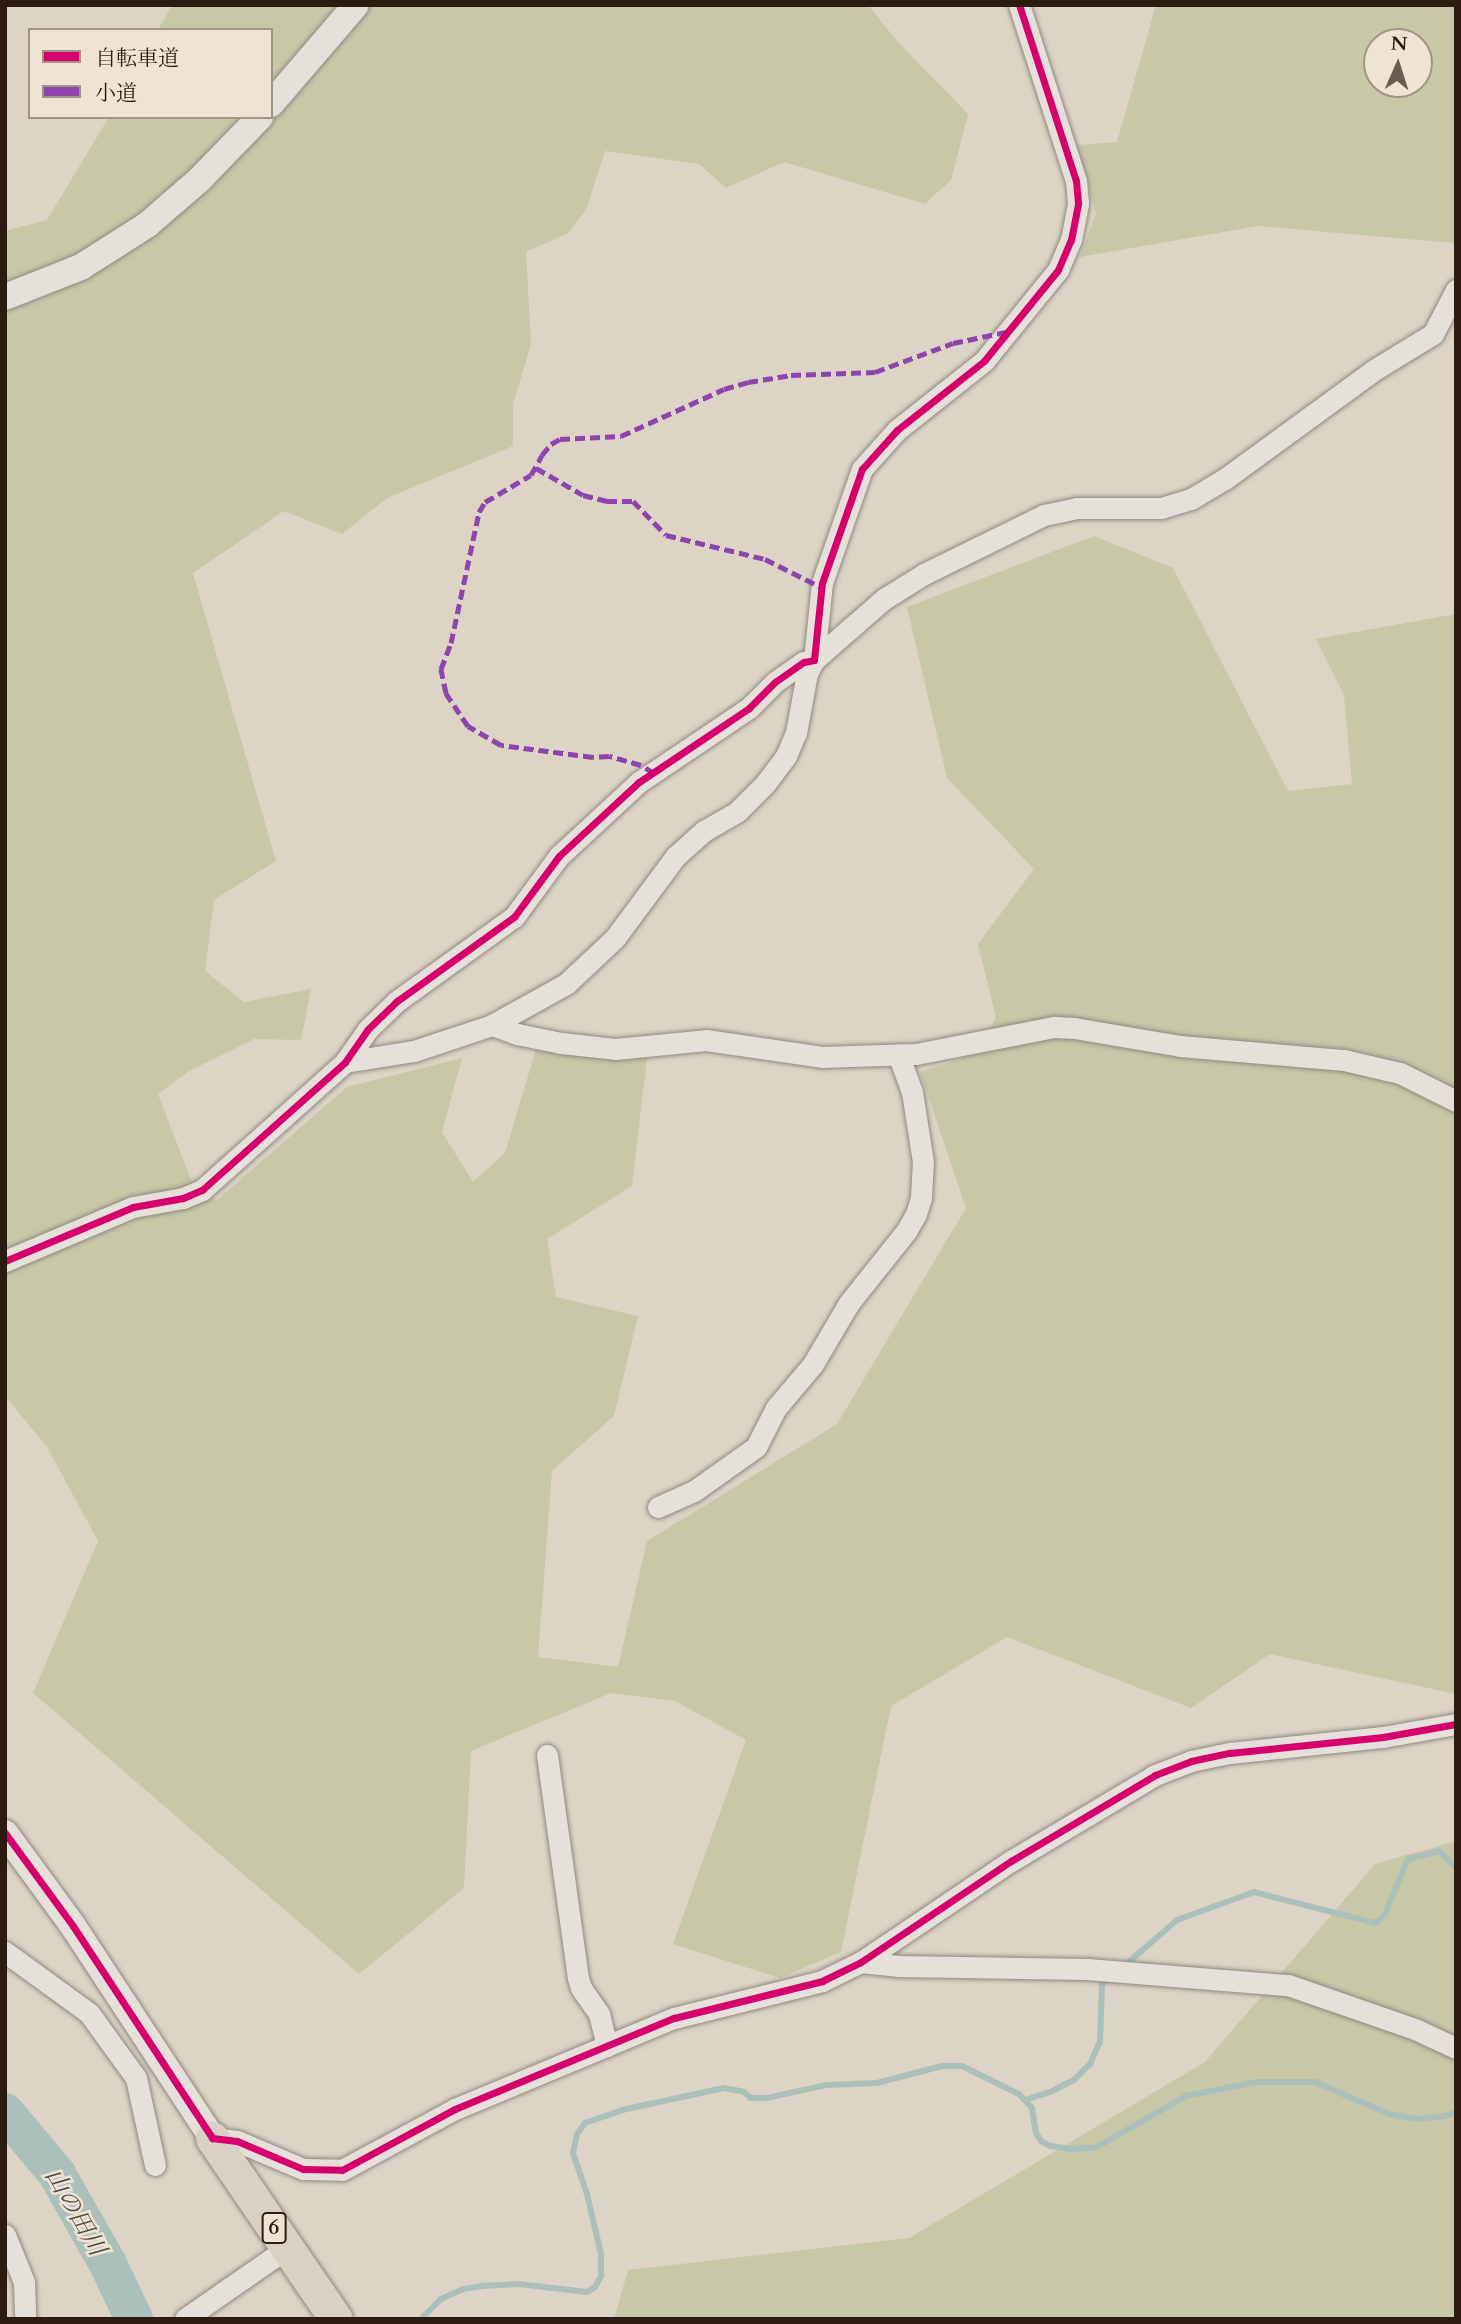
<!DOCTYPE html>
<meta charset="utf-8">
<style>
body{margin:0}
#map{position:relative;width:1461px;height:2324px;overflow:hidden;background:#ddd4c6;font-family:Cardo,"Noto Serif JP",serif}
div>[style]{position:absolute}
.green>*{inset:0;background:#c8c7a8}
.stream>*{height:6px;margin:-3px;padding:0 3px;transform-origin:3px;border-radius:3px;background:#acc0bb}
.river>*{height:38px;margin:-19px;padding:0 19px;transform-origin:19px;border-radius:19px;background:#acc0bb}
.roads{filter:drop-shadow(0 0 2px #8f8980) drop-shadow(0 0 2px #8f8980)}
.minor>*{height:21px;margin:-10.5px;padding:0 10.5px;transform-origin:10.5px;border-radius:10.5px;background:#e5e0da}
.tertiary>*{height:26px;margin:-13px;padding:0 13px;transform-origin:13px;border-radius:13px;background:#e5e0da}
.primary>*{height:33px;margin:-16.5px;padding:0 16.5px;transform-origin:16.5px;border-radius:16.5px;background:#d9d1c4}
.quiet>*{height:5px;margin-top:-2.5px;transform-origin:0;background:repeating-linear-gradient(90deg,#8e44ad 0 10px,transparent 0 15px)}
.cycleway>*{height:7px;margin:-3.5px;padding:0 3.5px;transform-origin:3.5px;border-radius:3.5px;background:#d6006c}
span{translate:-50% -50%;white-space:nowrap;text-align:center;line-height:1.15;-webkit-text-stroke:5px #efe4d4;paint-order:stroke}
.shield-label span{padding:2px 5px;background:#efe4d4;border:2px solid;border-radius:5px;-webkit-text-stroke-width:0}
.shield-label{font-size:21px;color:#2b1b11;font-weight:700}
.water-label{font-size:24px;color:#4b4a43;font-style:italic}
.frame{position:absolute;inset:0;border:7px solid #2b1b11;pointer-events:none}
.legend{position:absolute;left:28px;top:28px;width:245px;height:91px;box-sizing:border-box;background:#efe4d4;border:2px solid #a19486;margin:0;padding:9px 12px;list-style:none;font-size:21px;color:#2b1b11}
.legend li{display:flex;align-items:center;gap:14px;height:35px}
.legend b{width:35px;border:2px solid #a19486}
.north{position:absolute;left:1363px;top:28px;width:70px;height:70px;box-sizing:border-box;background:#efe4d4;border:2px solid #a19486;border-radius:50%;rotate:3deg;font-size:19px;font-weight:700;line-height:28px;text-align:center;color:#2b1b11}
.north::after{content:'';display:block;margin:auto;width:24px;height:32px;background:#695c50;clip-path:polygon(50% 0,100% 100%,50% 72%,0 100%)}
</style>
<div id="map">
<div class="green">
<div style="clip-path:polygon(172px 5px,868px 5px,898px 42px,968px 114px,951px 180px,925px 204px,784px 162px,726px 188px,699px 164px,605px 151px,586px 210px,568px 233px,526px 252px,531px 344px,513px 404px,513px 446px,387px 498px,342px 534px,284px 511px,193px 573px,276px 861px,214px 900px,205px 971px,244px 1002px,311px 989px,301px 1040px,254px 1039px,189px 1071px,158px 1094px,191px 1180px,217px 1200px,347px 1087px,462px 1058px,442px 1132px,473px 1182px,505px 1153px,536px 1049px,647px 1058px,632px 1186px,547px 1239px,556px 1297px,638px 1316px,614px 1416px,552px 1471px,538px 1657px,618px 1667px,647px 1541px,837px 1424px,966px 1208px,920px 1072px,979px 1053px,996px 1017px,978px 944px,1034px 869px,947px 778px,907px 607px,1094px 536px,1173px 568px,1288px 791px,1352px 784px,1344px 695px,1316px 639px,1456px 614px,1456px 1694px,1270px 1654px,1191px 1708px,1007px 1637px,891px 1706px,841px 1952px,780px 1978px,673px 1944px,746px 1740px,675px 1701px,611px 1693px,471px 1751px,464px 1888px,359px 1974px,33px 1693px,98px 1541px,47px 1447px,5px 1396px,5px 231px,47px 220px,109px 117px,271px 117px,271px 30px,158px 30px)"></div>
<div style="clip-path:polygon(evenodd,1156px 5px,1456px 5px,1456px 237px,1453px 243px,1258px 226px,1080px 257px,1096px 213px,1077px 145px,1117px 142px,1156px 5px,1377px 42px,1419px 42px,1419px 84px,1377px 84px,1377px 42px)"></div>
<div style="clip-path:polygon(1456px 1841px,1456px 2319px,614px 2319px,628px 2270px,909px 2238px,1205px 2062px,1375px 1864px)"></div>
</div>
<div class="stream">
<div style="left:1123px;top:1967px;width:72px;rotate:-41deg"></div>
<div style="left:1177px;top:1920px;width:82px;rotate:-20deg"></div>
<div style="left:1254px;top:1892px;width:125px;rotate:14.4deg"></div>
<div style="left:1375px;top:1923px;width:11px;rotate:-38deg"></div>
<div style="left:1384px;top:1916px;width:62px;rotate:-67.2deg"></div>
<div style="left:1408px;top:1859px;width:32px;rotate:-14deg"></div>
<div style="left:1439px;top:1851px;width:24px;rotate:45deg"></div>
<div style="left:1025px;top:2100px;width:28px;rotate:-18deg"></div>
<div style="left:1052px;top:2091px;width:25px;rotate:-27deg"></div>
<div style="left:1074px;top:2080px;width:23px;rotate:-45deg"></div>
<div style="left:1090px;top:2064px;width:24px;rotate:-66deg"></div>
<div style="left:1100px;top:2042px;width:58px;rotate:-88deg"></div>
<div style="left:1102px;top:1984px;width:13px;rotate:-39deg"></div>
<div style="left:421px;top:2319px;width:28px;rotate:-45deg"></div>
<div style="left:441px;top:2299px;width:24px;rotate:-24deg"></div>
<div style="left:463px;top:2289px;width:18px;rotate:-9deg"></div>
<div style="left:481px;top:2286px;width:38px;rotate:-3deg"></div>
<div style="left:519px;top:2284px;width:68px;rotate:6.7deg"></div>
<div style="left:587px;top:2292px;width:9px;rotate:-32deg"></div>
<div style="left:595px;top:2287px;width:13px;rotate:-61deg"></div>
<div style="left:601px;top:2276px;width:22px;rotate:-90deg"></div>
<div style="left:601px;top:2254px;width:62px;rotate:-103.1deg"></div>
<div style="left:587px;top:2194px;width:43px;rotate:-108.9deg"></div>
<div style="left:573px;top:2153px;width:19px;rotate:-78deg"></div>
<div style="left:577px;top:2134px;width:14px;rotate:-54deg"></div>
<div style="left:585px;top:2123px;width:39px;rotate:-19deg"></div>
<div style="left:622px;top:2110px;width:104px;rotate:-12.2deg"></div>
<div style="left:724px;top:2088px;width:20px;rotate:11deg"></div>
<div style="left:744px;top:2092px;width:9px;rotate:41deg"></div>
<div style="left:751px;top:2098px;width:16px"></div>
<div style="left:767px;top:2098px;width:60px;rotate:-12.4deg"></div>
<div style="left:826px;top:2085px;width:51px;rotate:-2.2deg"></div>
<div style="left:877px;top:2083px;width:67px;rotate:-14.7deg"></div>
<div style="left:942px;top:2066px;width:20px"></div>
<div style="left:962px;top:2066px;width:64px;rotate:26.2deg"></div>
<div style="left:1019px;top:2094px;width:19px;rotate:47deg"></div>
<div style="left:1032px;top:2108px;width:25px;rotate:81deg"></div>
<div style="left:1036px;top:2133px;width:9px;rotate:58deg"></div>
<div style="left:1041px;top:2141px;width:10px;rotate:29deg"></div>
<div style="left:1050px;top:2146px;width:21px;rotate:8deg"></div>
<div style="left:1071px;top:2149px;width:26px;rotate:-4deg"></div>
<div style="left:1097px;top:2147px;width:103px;rotate:-29.8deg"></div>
<div style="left:1186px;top:2096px;width:72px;rotate:-11.2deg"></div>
<div style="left:1257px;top:2082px;width:58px"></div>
<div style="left:1315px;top:2082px;width:81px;rotate:23.4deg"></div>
<div style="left:1389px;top:2114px;width:27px;rotate:10deg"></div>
<div style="left:1416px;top:2119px;width:29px;rotate:-6deg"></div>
<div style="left:1445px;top:2116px;width:12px;rotate:-20deg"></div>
</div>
<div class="river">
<div style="left:5px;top:2112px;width:81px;rotate:50deg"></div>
<div style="left:57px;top:2174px;width:103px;rotate:60.5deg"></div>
<div style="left:108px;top:2264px;width:61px;rotate:64.7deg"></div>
</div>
<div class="roads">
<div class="minor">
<div style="left:492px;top:1025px;width:85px;rotate:-29deg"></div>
<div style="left:566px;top:984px;width:67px;rotate:-43.2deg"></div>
<div style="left:615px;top:938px;width:102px;rotate:-53.4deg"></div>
<div style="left:676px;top:856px;width:38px;rotate:-42deg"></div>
<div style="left:704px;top:831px;width:39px;rotate:-30deg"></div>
<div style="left:738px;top:811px;width:38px;rotate:-45deg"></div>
<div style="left:765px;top:784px;width:35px;rotate:-53deg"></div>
<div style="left:786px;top:756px;width:25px;rotate:-67deg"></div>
<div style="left:796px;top:733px;width:61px;rotate:-79.6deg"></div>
<div style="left:807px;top:673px;width:15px;rotate:-62deg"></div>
<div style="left:814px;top:660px;width:93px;rotate:-41.1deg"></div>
<div style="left:884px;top:599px;width:47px;rotate:-32deg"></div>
<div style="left:924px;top:574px;width:134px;rotate:-26.2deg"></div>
<div style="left:1044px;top:515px;width:34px;rotate:-12deg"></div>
<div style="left:1077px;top:508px;width:84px"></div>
<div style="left:1161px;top:508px;width:31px;rotate:-17deg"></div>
<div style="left:1191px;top:499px;width:41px;rotate:-31deg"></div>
<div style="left:1226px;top:478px;width:183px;rotate:-36.1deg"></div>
<div style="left:1374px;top:370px;width:69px;rotate:-31.4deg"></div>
<div style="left:1433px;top:334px;width:50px;rotate:-62.4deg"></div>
<div style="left:345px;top:1062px;width:70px;rotate:-9.1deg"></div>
<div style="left:414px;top:1051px;width:82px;rotate:-18.4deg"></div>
<div style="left:492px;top:1025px;width:27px;rotate:20deg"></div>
<div style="left:517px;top:1034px;width:45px;rotate:11.6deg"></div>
<div style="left:561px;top:1043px;width:54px;rotate:6.3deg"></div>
<div style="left:615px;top:1049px;width:91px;rotate:-5.6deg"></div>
<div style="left:706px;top:1040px;width:117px;rotate:8.3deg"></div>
<div style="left:822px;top:1057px;width:94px;rotate:-1.8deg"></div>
<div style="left:916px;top:1054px;width:141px;rotate:-11.1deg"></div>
<div style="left:1054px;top:1027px;width:20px;rotate:3deg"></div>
<div style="left:1074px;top:1028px;width:108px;rotate:9.6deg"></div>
<div style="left:1180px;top:1046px;width:165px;rotate:4.9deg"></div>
<div style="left:1344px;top:1060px;width:57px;rotate:13.1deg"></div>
<div style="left:1400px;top:1073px;width:63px;rotate:26.6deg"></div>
<div style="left:5px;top:1261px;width:139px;rotate:-22.9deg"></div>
<div style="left:133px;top:1207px;width:51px;rotate:-10.2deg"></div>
<div style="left:183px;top:1198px;width:21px;rotate:-23deg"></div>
<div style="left:202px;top:1190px;width:192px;rotate:-41.8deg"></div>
<div style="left:345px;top:1062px;width:39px;rotate:-55deg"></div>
<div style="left:367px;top:1030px;width:42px;rotate:-44deg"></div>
<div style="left:397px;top:1001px;width:144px;rotate:-35.7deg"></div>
<div style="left:514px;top:917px;width:76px;rotate:-53.6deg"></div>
<div style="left:559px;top:856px;width:109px;rotate:-42.8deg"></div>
<div style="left:639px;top:782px;width:133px;rotate:-33.9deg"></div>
<div style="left:749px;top:708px;width:37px;rotate:-45deg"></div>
<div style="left:775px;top:682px;width:35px;rotate:-35deg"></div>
<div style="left:804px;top:662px;width:10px;rotate:-11deg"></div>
<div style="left:814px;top:660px;width:77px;rotate:-84.1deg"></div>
<div style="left:822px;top:583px;width:121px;rotate:-70.7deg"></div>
<div style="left:862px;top:469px;width:52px;rotate:-48.1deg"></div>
<div style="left:897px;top:430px;width:111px;rotate:-38.4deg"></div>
<div style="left:984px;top:361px;width:117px;rotate:-50.9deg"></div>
<div style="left:1058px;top:270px;width:33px;rotate:-67deg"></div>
<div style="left:1071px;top:240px;width:38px;rotate:-79deg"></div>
<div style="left:1078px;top:203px;width:22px;rotate:-95deg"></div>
<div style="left:1076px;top:181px;width:185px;rotate:-107.9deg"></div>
<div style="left:658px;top:1507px;width:39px;rotate:-24deg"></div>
<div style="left:694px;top:1491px;width:76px;rotate:-35.4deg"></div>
<div style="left:756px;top:1447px;width:44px;rotate:-62.9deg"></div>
<div style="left:776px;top:1408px;width:57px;rotate:-49.9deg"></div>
<div style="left:813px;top:1364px;width:71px;rotate:-59.5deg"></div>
<div style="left:849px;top:1303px;width:93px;rotate:-51.5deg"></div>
<div style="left:907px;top:1230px;width:18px;rotate:-61deg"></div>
<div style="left:916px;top:1214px;width:17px;rotate:-73deg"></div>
<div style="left:921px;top:1198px;width:36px;rotate:-87deg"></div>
<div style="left:923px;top:1162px;width:71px;rotate:-98.9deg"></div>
<div style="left:912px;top:1092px;width:40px;rotate:-110.2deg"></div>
<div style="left:547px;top:1755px;width:225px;rotate:82.1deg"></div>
<div style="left:578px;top:1978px;width:10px;rotate:73deg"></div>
<div style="left:581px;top:1988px;width:32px;rotate:55deg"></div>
<div style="left:599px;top:2014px;width:33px;rotate:76deg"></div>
<div style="left:5px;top:1952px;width:104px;rotate:36deg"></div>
<div style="left:89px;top:2013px;width:80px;rotate:54.1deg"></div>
<div style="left:136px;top:2078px;width:89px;rotate:77.7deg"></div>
<div style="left:861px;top:1962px;width:36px;rotate:6deg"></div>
<div style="left:897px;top:1966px;width:190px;rotate:0.9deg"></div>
<div style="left:1087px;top:1969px;width:202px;rotate:4.6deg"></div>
<div style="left:1288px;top:1985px;width:134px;rotate:19.1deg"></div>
<div style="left:1415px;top:2029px;width:45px;rotate:24.9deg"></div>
<div style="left:212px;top:2138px;width:25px;rotate:7deg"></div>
<div style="left:237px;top:2141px;width:72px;rotate:23deg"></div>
<div style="left:303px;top:2169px;width:39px;rotate:1deg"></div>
<div style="left:342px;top:2170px;width:128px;rotate:-28.4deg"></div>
<div style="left:455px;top:2109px;width:237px;rotate:-22.6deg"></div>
<div style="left:674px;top:2018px;width:153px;rotate:-14deg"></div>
<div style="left:822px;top:1981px;width:43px;rotate:-26deg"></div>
<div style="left:861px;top:1962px;width:181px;rotate:-34deg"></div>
<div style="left:1011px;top:1861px;width:168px;rotate:-30.8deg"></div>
<div style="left:1155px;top:1775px;width:39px;rotate:-21deg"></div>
<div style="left:1191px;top:1761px;width:40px;rotate:-12deg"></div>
<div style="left:1230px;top:1753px;width:154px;rotate:-6deg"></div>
<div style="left:1383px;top:1737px;width:74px;rotate:-10.1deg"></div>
<div style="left:5px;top:2235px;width:51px;rotate:68deg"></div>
<div style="left:24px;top:2282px;width:37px;rotate:88deg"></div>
<div style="left:185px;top:2319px;width:124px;rotate:-34.8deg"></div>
</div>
<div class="tertiary">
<div style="left:271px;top:104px;width:130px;rotate:-49.4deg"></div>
<div style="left:5px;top:297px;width:82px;rotate:-21.5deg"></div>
<div style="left:81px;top:267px;width:78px;rotate:-32.5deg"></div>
<div style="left:147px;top:225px;width:69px;rotate:-40.9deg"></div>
<div style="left:199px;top:180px;width:88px;rotate:-45.9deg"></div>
<div style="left:5px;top:1833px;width:115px;rotate:53.8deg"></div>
<div style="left:73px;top:1926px;width:254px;rotate:56.7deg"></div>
</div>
<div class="primary">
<div style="left:212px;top:2138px;width:219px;rotate:55.6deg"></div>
</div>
</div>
<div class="quiet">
<div style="left:536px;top:468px;width:54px;rotate:29.9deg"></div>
<div style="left:583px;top:495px;width:25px;rotate:14deg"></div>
<div style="left:607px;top:501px;width:26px"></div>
<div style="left:633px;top:501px;width:47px;rotate:45.9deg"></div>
<div style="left:666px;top:535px;width:102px;rotate:13.6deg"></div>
<div style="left:765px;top:559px;width:63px;rotate:26.6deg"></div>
<div style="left:654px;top:773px;width:15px;rotate:-148deg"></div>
<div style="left:641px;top:765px;width:33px;rotate:-164deg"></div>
<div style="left:609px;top:756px;width:16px;rotate:176deg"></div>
<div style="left:593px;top:757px;width:93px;rotate:-172.6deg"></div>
<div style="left:501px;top:745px;width:38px;rotate:-150deg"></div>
<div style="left:468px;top:726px;width:40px;rotate:-124deg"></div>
<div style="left:446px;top:693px;width:25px;rotate:-102deg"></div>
<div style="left:441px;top:669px;width:28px;rotate:-69deg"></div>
<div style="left:451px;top:643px;width:134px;rotate:-77.9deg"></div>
<div style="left:479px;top:512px;width:12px;rotate:-59deg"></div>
<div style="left:485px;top:502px;width:53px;rotate:-30.4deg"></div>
<div style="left:531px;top:475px;width:23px;rotate:-61deg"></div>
<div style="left:542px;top:455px;width:14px;rotate:-51deg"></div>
<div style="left:551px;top:444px;width:10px;rotate:-29deg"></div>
<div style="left:560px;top:439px;width:61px;rotate:-2.8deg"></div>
<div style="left:621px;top:436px;width:113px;rotate:-24.5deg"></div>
<div style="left:724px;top:389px;width:25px;rotate:-16deg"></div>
<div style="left:748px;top:382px;width:44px;rotate:-9.2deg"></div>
<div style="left:791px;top:375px;width:84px;rotate:-2deg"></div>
<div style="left:875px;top:372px;width:83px;rotate:-20.4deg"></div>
<div style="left:953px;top:343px;width:54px;rotate:-11.7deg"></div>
</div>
<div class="cycleway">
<div style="left:5px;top:1261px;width:139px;rotate:-22.9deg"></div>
<div style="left:133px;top:1207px;width:51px;rotate:-10.2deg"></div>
<div style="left:183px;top:1198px;width:21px;rotate:-23deg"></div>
<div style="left:202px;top:1190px;width:192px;rotate:-41.8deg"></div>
<div style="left:345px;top:1062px;width:39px;rotate:-55deg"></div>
<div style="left:367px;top:1030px;width:42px;rotate:-44deg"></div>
<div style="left:397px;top:1001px;width:144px;rotate:-35.7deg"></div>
<div style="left:514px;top:917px;width:76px;rotate:-53.6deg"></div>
<div style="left:559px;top:856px;width:109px;rotate:-42.8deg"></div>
<div style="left:639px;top:782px;width:133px;rotate:-33.9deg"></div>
<div style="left:749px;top:708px;width:37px;rotate:-45deg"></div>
<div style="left:775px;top:682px;width:35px;rotate:-35deg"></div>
<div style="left:804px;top:662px;width:10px;rotate:-11deg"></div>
<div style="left:814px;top:660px;width:77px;rotate:-84.1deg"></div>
<div style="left:822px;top:583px;width:121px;rotate:-70.7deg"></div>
<div style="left:862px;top:469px;width:52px;rotate:-48.1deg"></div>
<div style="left:897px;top:430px;width:111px;rotate:-38.4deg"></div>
<div style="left:984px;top:361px;width:117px;rotate:-50.9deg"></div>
<div style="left:1058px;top:270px;width:33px;rotate:-67deg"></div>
<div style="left:1071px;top:240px;width:38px;rotate:-79deg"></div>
<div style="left:1078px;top:203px;width:22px;rotate:-95deg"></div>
<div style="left:1076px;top:181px;width:185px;rotate:-107.9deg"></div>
<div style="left:5px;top:1833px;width:115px;rotate:53.8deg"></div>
<div style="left:73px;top:1926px;width:254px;rotate:56.7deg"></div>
<div style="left:212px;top:2138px;width:25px;rotate:7deg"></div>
<div style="left:237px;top:2141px;width:72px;rotate:23deg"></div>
<div style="left:303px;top:2169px;width:39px;rotate:1deg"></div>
<div style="left:342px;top:2170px;width:128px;rotate:-28.4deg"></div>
<div style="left:455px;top:2109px;width:237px;rotate:-22.6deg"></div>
<div style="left:674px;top:2018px;width:153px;rotate:-14deg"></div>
<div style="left:822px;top:1981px;width:43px;rotate:-26deg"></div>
<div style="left:861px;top:1962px;width:181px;rotate:-34deg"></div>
<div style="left:1011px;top:1861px;width:168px;rotate:-30.8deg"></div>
<div style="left:1155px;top:1775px;width:39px;rotate:-21deg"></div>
<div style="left:1191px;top:1761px;width:40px;rotate:-12deg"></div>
<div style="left:1230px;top:1753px;width:154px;rotate:-6deg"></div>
<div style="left:1383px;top:1737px;width:74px;rotate:-10.1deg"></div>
</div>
<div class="shield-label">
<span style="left:274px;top:2228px">6</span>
</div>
<div class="water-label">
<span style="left:75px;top:2212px;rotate:60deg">山の田川</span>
</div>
<div class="frame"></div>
<ul class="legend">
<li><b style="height:9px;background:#d6006c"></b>自転車道</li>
<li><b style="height:9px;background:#8e44ad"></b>小道</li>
</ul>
<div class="north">N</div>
</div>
